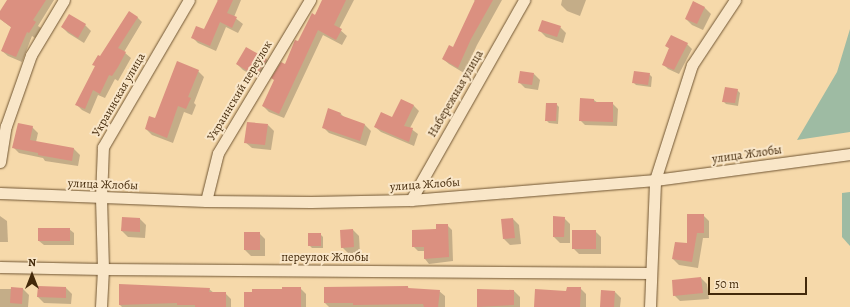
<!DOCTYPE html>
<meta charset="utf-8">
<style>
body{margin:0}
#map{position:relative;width:850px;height:307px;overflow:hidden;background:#f6d9aa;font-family:Alegreya,serif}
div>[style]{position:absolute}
.water>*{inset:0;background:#9ebba3}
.shadow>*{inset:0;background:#0003}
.building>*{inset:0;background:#db9080}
.roads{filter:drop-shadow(0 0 1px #705532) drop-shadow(0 0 1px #705532)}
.street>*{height:11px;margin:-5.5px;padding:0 5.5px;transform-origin:5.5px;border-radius:5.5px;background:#f9e6c8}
span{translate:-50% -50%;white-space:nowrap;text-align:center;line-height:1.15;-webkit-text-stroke:4px #f9e6c8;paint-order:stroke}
.street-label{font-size:12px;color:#43290a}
.north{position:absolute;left:12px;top:255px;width:40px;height:40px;-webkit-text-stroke:3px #f9e6c8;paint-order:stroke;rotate:0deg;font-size:11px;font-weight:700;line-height:16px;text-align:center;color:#43290a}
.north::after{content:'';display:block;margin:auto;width:14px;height:18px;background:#43290a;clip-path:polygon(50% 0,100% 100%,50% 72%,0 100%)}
.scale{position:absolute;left:708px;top:277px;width:99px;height:18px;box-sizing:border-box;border:2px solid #43290a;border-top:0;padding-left:5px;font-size:12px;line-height:14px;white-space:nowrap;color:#43290a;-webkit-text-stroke:3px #f9e6c8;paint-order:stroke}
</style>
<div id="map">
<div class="water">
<div style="clip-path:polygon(850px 29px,850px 132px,797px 140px,837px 72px)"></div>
<div style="clip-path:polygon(850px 192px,850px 246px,842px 237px,842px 193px)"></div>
</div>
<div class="shadow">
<div style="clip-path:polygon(21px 0,54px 0,38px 26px,41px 28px,35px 38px,32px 36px,22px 62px,8px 56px,2px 51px,12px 28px,0 19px,0 13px)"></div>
<div style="clip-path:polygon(217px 0,241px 0,234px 17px,243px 24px,238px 33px,226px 27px,216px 51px,198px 43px,192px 37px,205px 31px,219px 2px)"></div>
<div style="clip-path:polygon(324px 0,354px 0,339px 29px,347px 36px,342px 45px,323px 35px,284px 118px,269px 112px,263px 106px)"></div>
<div style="clip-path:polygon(474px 0,502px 0,477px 45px,464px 73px,449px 64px,443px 59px,454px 49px,476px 2px)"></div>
<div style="clip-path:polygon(562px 0,586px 0,580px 16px,567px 11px,561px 5px)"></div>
<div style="clip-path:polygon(694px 3px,705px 8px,711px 14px,703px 30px,692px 25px,686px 19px)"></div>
<div style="clip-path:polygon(69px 16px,85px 25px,91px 31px,84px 43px,68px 33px,62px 27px)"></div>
<div style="clip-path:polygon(137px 17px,142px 22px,124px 52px,131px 58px,118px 81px,115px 79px,105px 98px,98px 95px,90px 114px,82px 110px,77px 105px,101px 58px)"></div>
<div style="clip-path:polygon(560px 27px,566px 33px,563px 43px,546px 37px,540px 31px)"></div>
<div style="clip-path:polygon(687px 44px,692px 49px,679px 74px,668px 69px,663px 64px,670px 49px,666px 46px)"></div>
<div style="clip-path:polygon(266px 59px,272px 65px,261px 80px,243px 70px,237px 64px)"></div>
<div style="clip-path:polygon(198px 71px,204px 77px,194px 103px,196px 105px,192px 115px,184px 112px,173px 143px,152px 135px,146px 129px)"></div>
<div style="clip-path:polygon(534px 74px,540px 80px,538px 90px,525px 88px,519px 82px)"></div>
<div style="clip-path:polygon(649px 74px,652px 77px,651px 87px,636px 85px,633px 82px)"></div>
<div style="clip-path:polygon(737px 90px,740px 93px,738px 106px,726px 104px,723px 101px)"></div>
<div style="clip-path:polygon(402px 100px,414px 106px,419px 111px,410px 128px,418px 134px,414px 146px,381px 132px,375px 127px,393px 118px)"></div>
<div style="clip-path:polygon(594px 100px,598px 103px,612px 103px,618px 109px,617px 126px,585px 125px,580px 120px)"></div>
<div style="clip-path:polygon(556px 104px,559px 107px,558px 124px,549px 123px,546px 120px)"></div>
<div style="clip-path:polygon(340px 113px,345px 118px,365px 125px,371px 131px,366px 146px,329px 133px,323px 127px)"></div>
<div style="clip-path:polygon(268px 125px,274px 131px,271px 150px,252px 148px,245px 142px)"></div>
<div style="clip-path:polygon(32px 127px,38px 133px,36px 142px,74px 149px,80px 155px,78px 166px,45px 161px,43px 158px,19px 153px,13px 147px)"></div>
<div style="clip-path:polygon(703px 215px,709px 221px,709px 238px,703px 238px,698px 268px,679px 265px,673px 259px,688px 245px)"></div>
<div style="clip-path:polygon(0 216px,7px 221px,8px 242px,0 242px)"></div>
<div style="clip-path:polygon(564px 218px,570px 224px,570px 243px,560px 243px,554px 237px)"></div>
<div style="clip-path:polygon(140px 219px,146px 225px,145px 238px,128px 237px,122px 231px)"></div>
<div style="clip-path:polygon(513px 219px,519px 225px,521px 244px,510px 245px,504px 239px)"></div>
<div style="clip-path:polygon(447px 225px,452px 230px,453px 261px,429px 264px,425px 259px,425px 251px,418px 251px,413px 246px)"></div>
<div style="clip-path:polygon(69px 229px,74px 233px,74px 245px,44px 245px,39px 241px)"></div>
<div style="clip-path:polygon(353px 230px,359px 236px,360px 253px,348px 253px,342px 247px)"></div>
<div style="clip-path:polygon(595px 231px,601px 237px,601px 254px,579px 254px,573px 248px)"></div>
<div style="clip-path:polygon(259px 233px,265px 239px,265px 256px,251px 256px,245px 250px)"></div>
<div style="clip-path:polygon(320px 234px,323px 237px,323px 248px,312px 248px,309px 245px)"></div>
<div style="clip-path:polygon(701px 278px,707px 284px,709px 299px,680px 301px,674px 295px)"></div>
<div style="clip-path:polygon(120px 285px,209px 289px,214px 293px,225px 293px,231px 299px,231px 307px,122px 307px,120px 305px)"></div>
<div style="clip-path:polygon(408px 287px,409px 289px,439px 291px,445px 296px,445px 307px,329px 307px,325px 303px,325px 288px)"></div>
<div style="clip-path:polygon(66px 288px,72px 294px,71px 304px,44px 303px,38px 297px)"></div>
<div style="clip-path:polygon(300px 288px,306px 294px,306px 307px,246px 307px)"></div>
<div style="clip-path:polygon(580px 288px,586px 294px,586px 307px,535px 307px,567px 292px)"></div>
<div style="clip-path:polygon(0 289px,23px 289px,29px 295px,28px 307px,0 307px)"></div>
<div style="clip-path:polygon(478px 290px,514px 291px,520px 297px,520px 307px,478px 307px)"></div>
<div style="clip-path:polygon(615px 292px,621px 298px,620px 307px,601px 307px)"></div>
</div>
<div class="building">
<div style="clip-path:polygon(7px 0,46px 0,33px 20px,36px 22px,29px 33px,27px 32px,16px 57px,1px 51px,11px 27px,0 19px,0 11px)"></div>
<div style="clip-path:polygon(218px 0,233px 0,227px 13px,237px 17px,232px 28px,220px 22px,210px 46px,191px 38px,196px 26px,204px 29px)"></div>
<div style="clip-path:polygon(322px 0,346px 0,334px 25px,342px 29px,336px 40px,318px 30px,279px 114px,262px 106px,274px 80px,271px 78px,281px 62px,285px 64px,295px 40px,298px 41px,312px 13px,315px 15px)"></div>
<div style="clip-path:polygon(475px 0,493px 0,471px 39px,458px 68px,442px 59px,449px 45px,453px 47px)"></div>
<div style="clip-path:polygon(693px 1px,705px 7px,697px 24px,685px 19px)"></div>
<div style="clip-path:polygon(129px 11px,138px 17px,118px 48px,126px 52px,118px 67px,112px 76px,109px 75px,100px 94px,93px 90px,85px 109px,75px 105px,95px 66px,92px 65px,98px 55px,100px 56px)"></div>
<div style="clip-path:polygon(69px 14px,86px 24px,78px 38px,61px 27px)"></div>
<div style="clip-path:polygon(542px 20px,561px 26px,557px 37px,538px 31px)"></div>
<div style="clip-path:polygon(671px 35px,688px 43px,674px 70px,662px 65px,669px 48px,665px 46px)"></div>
<div style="clip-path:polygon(246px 47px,267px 59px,258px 72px,256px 71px,254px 75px,236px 64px)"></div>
<div style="clip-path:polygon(177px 61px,199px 70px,188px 97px,191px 98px,186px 109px,178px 106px,167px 138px,145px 129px,149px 116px,155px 118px)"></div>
<div style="clip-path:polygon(520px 71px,534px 73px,532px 85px,518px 83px)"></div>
<div style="clip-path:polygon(634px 71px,650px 73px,648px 85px,632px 83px)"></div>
<div style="clip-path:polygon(725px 87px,738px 89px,735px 103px,722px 102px)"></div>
<div style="clip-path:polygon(580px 98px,594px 99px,594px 102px,613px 102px,613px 122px,579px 121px)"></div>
<div style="clip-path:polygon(401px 99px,414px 105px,404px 126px,413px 128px,409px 142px,374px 127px,381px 112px,392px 117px)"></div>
<div style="clip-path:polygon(546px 103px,557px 103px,556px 121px,545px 121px)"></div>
<div style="clip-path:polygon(328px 108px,341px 113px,340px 115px,365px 124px,360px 141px,322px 128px)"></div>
<div style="clip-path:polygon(247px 122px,268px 124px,265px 145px,244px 143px)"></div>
<div style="clip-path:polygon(18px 123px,33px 126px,30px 140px,74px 148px,72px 161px,38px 155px,38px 153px,12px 148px)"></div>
<div style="clip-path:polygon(687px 214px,704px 214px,704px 233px,697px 233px,692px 262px,672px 259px,675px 242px,687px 243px)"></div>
<div style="clip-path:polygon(553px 216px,565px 217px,564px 237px,553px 237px)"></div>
<div style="clip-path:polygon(122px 217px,140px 218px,140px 232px,121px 231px)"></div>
<div style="clip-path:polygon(513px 218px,515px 238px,503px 239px,501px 219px)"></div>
<div style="clip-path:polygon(436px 224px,448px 224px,449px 257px,424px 259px,424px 247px,412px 247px,412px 230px,436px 229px)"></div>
<div style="clip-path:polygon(38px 228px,70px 228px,70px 241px,38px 241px)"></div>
<div style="clip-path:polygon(353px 229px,354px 247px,341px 248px,340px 230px)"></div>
<div style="clip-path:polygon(572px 230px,596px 230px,596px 249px,572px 249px)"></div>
<div style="clip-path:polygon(244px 232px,260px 232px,260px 250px,244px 250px)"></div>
<div style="clip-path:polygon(308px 233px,321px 233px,321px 246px,308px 246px)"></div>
<div style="clip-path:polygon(701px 277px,703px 293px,673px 296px,672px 280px)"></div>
<div style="clip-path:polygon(119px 284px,210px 288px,209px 292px,226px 292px,226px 307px,195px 307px,195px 305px,177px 305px,177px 303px,119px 305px)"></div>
<div style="clip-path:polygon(38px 286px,66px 287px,66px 298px,37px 297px)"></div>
<div style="clip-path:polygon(408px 286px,408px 288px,440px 290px,438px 307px,424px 307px,423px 304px,353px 305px,353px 303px,324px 303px,324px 287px)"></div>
<div style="clip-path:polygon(11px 287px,23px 288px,22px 304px,10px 303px)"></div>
<div style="clip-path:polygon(282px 287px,301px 287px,301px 307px,244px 307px,244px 292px,252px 292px,252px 289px,282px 289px)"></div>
<div style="clip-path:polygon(567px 287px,581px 287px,580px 307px,534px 307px,535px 289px,566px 291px)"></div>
<div style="clip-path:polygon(477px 289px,514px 290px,514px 305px,477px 307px)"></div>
<div style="clip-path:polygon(601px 290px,615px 291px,614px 307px,600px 307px)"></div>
</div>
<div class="roads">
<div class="street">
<div style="left:0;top:162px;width:36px;rotate:-81deg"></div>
<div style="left:6px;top:126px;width:75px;rotate:-70.6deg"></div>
<div style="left:31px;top:55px;width:64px;rotate:-59deg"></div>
<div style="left:0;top:193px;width:206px;rotate:2.2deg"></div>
<div style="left:206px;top:201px;width:105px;rotate:0.5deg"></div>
<div style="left:311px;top:202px;width:100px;rotate:-1.1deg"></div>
<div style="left:411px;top:200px;width:245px;rotate:-4.7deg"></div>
<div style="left:655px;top:180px;width:197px;rotate:-7.6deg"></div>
<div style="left:411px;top:200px;width:230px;rotate:-60.5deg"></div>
<div style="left:206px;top:201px;width:49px;rotate:-76deg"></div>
<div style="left:218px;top:153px;width:179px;rotate:-59deg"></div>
<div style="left:0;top:267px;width:103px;rotate:1.1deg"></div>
<div style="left:103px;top:269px;width:548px;rotate:0.42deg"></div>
<div style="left:101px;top:307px;width:38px;rotate:-87deg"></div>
<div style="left:103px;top:269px;width:71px;rotate:-91.6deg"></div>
<div style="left:101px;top:198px;width:51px;rotate:-87.8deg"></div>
<div style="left:103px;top:147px;width:170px;rotate:-59.7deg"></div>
<div style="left:650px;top:307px;width:127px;rotate:-87.7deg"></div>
<div style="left:655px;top:180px;width:121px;rotate:-72.2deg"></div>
<div style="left:692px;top:65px;width:78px;rotate:-56.5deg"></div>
</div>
</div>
<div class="street-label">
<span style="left:240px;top:91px;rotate:-59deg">Украинский переулок</span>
<span style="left:456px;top:94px;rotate:-60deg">Набережная улица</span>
<span style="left:119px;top:95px;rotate:-60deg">Украинская улица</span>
<span style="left:747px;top:155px;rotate:-8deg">улица Жлобы</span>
<span style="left:103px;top:185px;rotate:2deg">улица Жлобы</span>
<span style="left:425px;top:185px;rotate:-4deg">улица Жлобы</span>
<span style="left:325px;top:258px">переулок Жлобы</span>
</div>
<div class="north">N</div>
<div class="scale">50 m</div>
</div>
